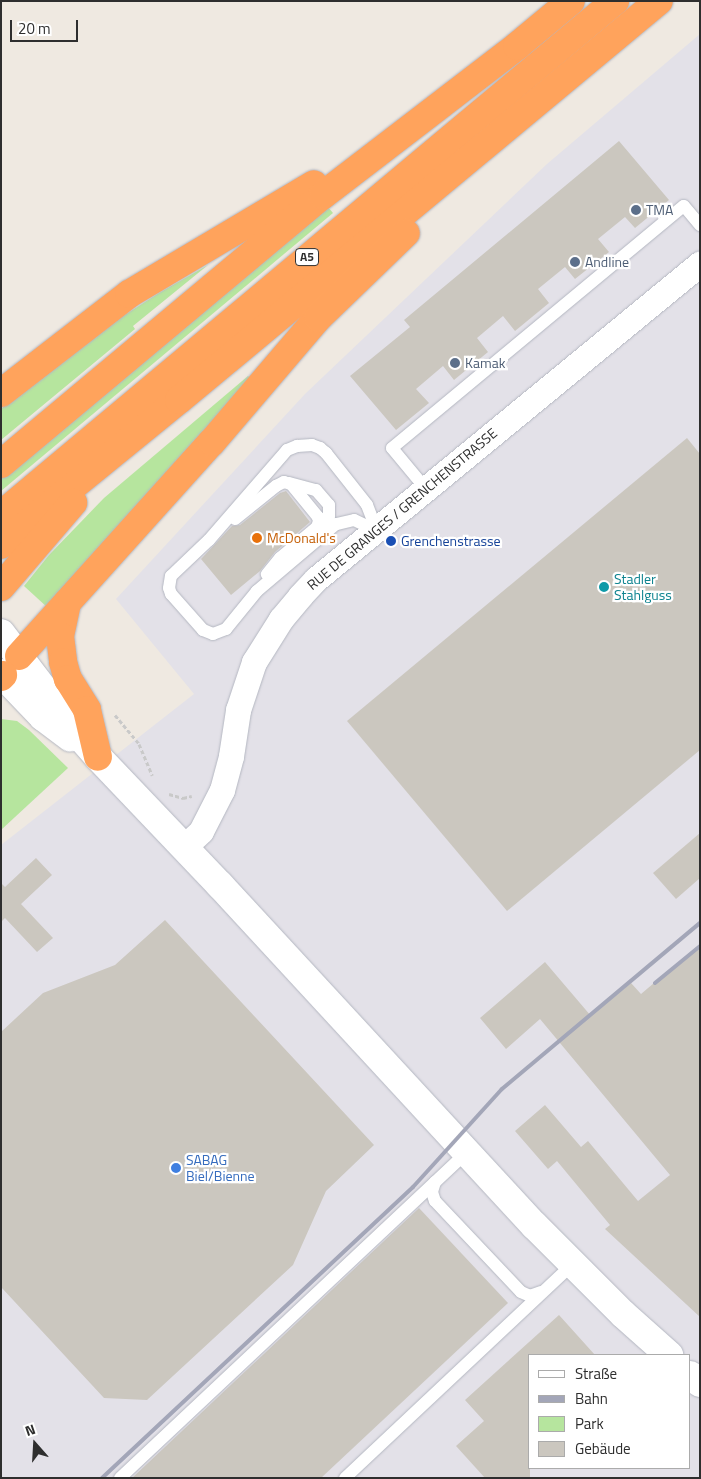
<!DOCTYPE html>
<meta charset="utf-8">
<style>
body{margin:0}
#map{position:relative;width:701px;height:1479px;overflow:hidden;background:#efe9e1;font-family:"Titillium Web",sans-serif}
div>[style]{position:absolute}
.industrial>*{inset:0;background:#e3e1e8}
.green>*{inset:0;background:#b6e59e}
.building>*{inset:0;background:#cbc7bf}
.path>*{height:3px;margin-top:-1.5px;transform-origin:0;background:repeating-linear-gradient(90deg,#c9c9c9 0 4px,transparent 0 6.5px)}
.roads{filter:drop-shadow(0 0 1px #b4b7c1) drop-shadow(0 0 1px #b4b7c1)}
.service>*{height:12px;margin:-6px;padding:0 6px;transform-origin:6px;border-radius:6px;background:#fff}
.minor>*{height:25px;margin:-12.5px;padding:0 12.5px;transform-origin:12.5px;border-radius:12.5px;background:#fff}
.secondary>*{height:28px;margin:-14px;padding:0 14px;transform-origin:14px;border-radius:14px;background:#fff}
.motorway>*{height:28px;margin:-14px;padding:0 14px;transform-origin:14px;border-radius:14px;background:#ffa35c}
.rail>*{height:4px;margin:-2px;padding:0 2px;transform-origin:2px;border-radius:2px;background:#a3a6b8}
.dots>*{width:14px;height:14px;translate:-50% -50%;box-sizing:border-box;border:2px solid #fff;border-radius:50%}
span{translate:-50% -50%;white-space:nowrap;text-align:center;line-height:1.15;-webkit-text-stroke:4.5px #fff;paint-order:stroke}
.shield-label span{padding:1px 4px;background:#fff;border:1px solid;border-radius:4px;-webkit-text-stroke-width:0}
.shield-label{font-size:12px;color:#2e2e2e;font-weight:700}
.service-label{font-size:14px;color:#4e5e75}
.left{translate:0 -50%;text-align:left}
.street-label{font-size:14px;color:#2e2e2e}
.food-label{font-size:14px;color:#c56008}
.transit-label{font-size:14px;color:#164399}
.culture-label{font-size:14px;color:#0d838f}
.shop-label{font-size:14px;color:#366cbe}
.frame{position:absolute;inset:0;border:2px solid #2e2e2e;pointer-events:none}
.legend{position:absolute;left:528px;top:1354px;width:162px;height:115px;box-sizing:border-box;background:#fff;border:1px solid #ababab;margin:0;padding:6px 9px;list-style:none;font-size:15px;color:#2e2e2e}
.legend li{display:flex;align-items:center;gap:10px;height:25px}
.legend b{width:25px;border:1px solid #ababab}
.north{position:absolute;left:10px;top:1419px;width:50px;height:50px;-webkit-text-stroke:4px #fff;paint-order:stroke;rotate:341deg;font-size:14px;font-weight:700;line-height:20px;text-align:center;color:#2e2e2e}
.north::after{content:'';display:block;margin:auto;width:18px;height:22px;background:#2e2e2e;clip-path:polygon(50% 0,100% 100%,50% 72%,0 100%)}
.scale{position:absolute;left:10px;top:20px;width:68px;height:22px;box-sizing:border-box;border:2px solid #2e2e2e;border-top:0;padding-left:6px;font-size:15px;line-height:18px;white-space:nowrap;color:#2e2e2e;-webkit-text-stroke:4px #fff;paint-order:stroke}
</style>
<div id="map">
<div class="industrial">
<div style="clip-path:polygon(evenodd,700px 34px,700px 1478px,1px 1478px,1px 845px,194px 694px,116px 599px,305px 394px,547px 164px,700px 34px,530px 1355px,690px 1355px,690px 1468px,530px 1468px,530px 1355px)"></div>
</div>
<div class="green">
<div style="clip-path:polygon(327px 206px,333px 213px,1px 491px,1px 476px)"></div>
<div style="clip-path:polygon(208px 265px,133px 326px,135px 329px,1px 440px,1px 409px,106px 327px,159px 293px)"></div>
<div style="clip-path:polygon(248px 376px,253px 380px,48px 608px,24px 586px,49px 555px,104px 498px)"></div>
<div style="clip-path:polygon(1px 719px,17px 721px,29px 730px,68px 768px,1px 830px)"></div>
</div>
<div class="building">
<div style="clip-path:polygon(619px 141px,669px 200px,635px 228px,625px 217px,598px 239px,609px 252px,575px 279px,565px 267px,538px 289px,549px 303px,515px 331px,503px 316px,477px 338px,488px 352px,454px 380px,443px 366px,416px 389px,429px 403px,396px 430px,350px 376px,410px 327px,404px 320px)"></div>
<div style="clip-path:polygon(687px 438px,700px 454px,700px 750px,507px 911px,347px 721px)"></div>
<div style="clip-path:polygon(286px 491px,310px 522px,275px 552px,260px 571px,231px 595px,201px 559px,232px 526px,240px 525px,280px 493px)"></div>
<div style="clip-path:polygon(700px 833px,700px 878px,676px 899px,653px 873px)"></div>
<div style="clip-path:polygon(36px 858px,52px 875px,21px 904px,53px 938px,37px 952px,5px 918px,1px 922px,1px 883px,5px 887px)"></div>
<div style="clip-path:polygon(165px 920px,374px 1145px,326px 1191px,293px 1265px,147px 1400px,104px 1398px,1px 1287px,1px 1032px,43px 993px,115px 965px)"></div>
<div style="clip-path:polygon(700px 944px,700px 1317px,605px 1229px,610px 1225px,557px 1161px,548px 1169px,515px 1131px,545px 1105px,581px 1147px,588px 1141px,638px 1201px,670px 1175px,540px 1019px,506px 1049px,480px 1018px,545px 962px,591px 1016px,631px 983px,641px 994px)"></div>
<div style="clip-path:polygon(419px 1208px,508px 1303px,321px 1478px,132px 1478px)"></div>
<div style="clip-path:polygon(559px 1315px,595px 1355px,530px 1355px,530px 1478px,485px 1478px,456px 1446px,484px 1421px,465px 1400px)"></div>
</div>
<div class="path">
<div style="left:115px;top:715px;width:38px;rotate:50deg"></div>
<div style="left:139px;top:744px;width:34px;rotate:67deg"></div>
<div style="left:169px;top:794px;width:15px;rotate:16deg"></div>
<div style="left:183px;top:798px;width:9px;rotate:-13deg"></div>
</div>
<div class="roads">
<div class="service">
<div style="left:312px;top:445px;width:9px;rotate:21deg"></div>
<div style="left:320px;top:448px;width:8px;rotate:40deg"></div>
<div style="left:326px;top:453px;width:66px;rotate:51.7deg"></div>
<div style="left:367px;top:505px;width:28px;rotate:69deg"></div>
<div style="left:377px;top:531px;width:25px;rotate:-154deg"></div>
<div style="left:354px;top:520px;width:18px;rotate:167deg"></div>
<div style="left:336px;top:524px;width:104px;rotate:139.7deg"></div>
<div style="left:257px;top:591px;width:49px;rotate:129.2deg"></div>
<div style="left:226px;top:629px;width:14px;rotate:159deg"></div>
<div style="left:213px;top:634px;width:11px;rotate:-158deg"></div>
<div style="left:203px;top:630px;width:48px;rotate:-131.6deg"></div>
<div style="left:171px;top:594px;width:6px;rotate:-108deg"></div>
<div style="left:169px;top:588px;width:12px;rotate:-81deg"></div>
<div style="left:171px;top:576px;width:52px;rotate:-43.5deg"></div>
<div style="left:209px;top:540px;width:119px;rotate:-49.1deg"></div>
<div style="left:287px;top:450px;width:11px;rotate:-22deg"></div>
<div style="left:297px;top:446px;width:15px;rotate:-4deg"></div>
<div style="left:289px;top:483px;width:28px;rotate:15deg"></div>
<div style="left:316px;top:490px;width:20px;rotate:49deg"></div>
<div style="left:329px;top:505px;width:11px;rotate:90deg"></div>
<div style="left:329px;top:516px;width:16px;rotate:137deg"></div>
<div style="left:426px;top:489px;width:53px;rotate:-129.7deg"></div>
<div style="left:392px;top:448px;width:379px;rotate:-39.7deg"></div>
<div style="left:684px;top:206px;width:25px;rotate:50deg"></div>
<div style="left:235px;top:519px;width:53px;rotate:-38.8deg"></div>
<div style="left:276px;top:486px;width:9px;rotate:-27deg"></div>
<div style="left:284px;top:482px;width:7px;rotate:16deg"></div>
<div style="left:291px;top:484px;width:43px;rotate:50.7deg"></div>
<div style="left:318px;top:517px;width:4px;rotate:76deg"></div>
<div style="left:319px;top:521px;width:6px;rotate:108deg"></div>
<div style="left:317px;top:527px;width:48px;rotate:140deg"></div>
<div style="left:280px;top:558px;width:21px;rotate:129deg"></div>
<div style="left:435px;top:1182px;width:10px;rotate:107deg"></div>
<div style="left:432px;top:1192px;width:9px;rotate:72deg"></div>
<div style="left:435px;top:1201px;width:125px;rotate:46.6deg"></div>
<div style="left:521px;top:1292px;width:10px;rotate:24deg"></div>
<div style="left:530px;top:1296px;width:12px;rotate:-20deg"></div>
<div style="left:120px;top:1478px;width:476px;rotate:-43.2deg"></div>
<div style="left:345px;top:1478px;width:313px;rotate:-43.2deg"></div>
</div>
<div class="minor">
<div style="left:184px;top:847px;width:23px;rotate:-43deg"></div>
<div style="left:201px;top:831px;width:46px;rotate:-62.9deg"></div>
<div style="left:222px;top:790px;width:35px;rotate:-75deg"></div>
<div style="left:231px;top:756px;width:47px;rotate:-81.3deg"></div>
<div style="left:238px;top:710px;width:51px;rotate:-71.6deg"></div>
<div style="left:254px;top:662px;width:51px;rotate:-57.9deg"></div>
<div style="left:281px;top:619px;width:30px;rotate:-50deg"></div>
<div style="left:300px;top:596px;width:23px;rotate:-47deg"></div>
<div style="left:316px;top:579px;width:497px;rotate:-39.4deg"></div>
</div>
<div class="secondary">
<div style="left:1px;top:633px;width:127px;rotate:52.7deg"></div>
<div style="left:78px;top:734px;width:30px;rotate:49deg"></div>
<div style="left:98px;top:757px;width:177px;rotate:46.4deg"></div>
<div style="left:220px;top:885px;width:463px;rotate:47.3deg"></div>
<div style="left:534px;top:1225px;width:126px;rotate:45deg"></div>
<div style="left:623px;top:1314px;width:62px;rotate:41.7deg"></div>
<div style="left:1px;top:673px;width:61px;rotate:46.3deg"></div>
<div style="left:43px;top:717px;width:34px;rotate:37deg"></div>
<div style="left:690px;top:1375px;width:13px;rotate:39deg"></div>
</div>
<div class="motorway">
<div style="left:1px;top:393px;width:162px;rotate:-37.7deg"></div>
<div style="left:129px;top:294px;width:215px;rotate:-30.7deg"></div>
<div style="left:1px;top:464px;width:420px;rotate:-39.9deg"></div>
<div style="left:323px;top:195px;width:245px;rotate:-37.5deg"></div>
<div style="left:517px;top:46px;width:70px;rotate:-39.8deg"></div>
<div style="left:1px;top:515px;width:801px;rotate:-39.93deg"></div>
<div style="left:1px;top:545px;width:230px;rotate:-39.2deg"></div>
<div style="left:179px;top:400px;width:624px;rotate:-39.74deg"></div>
<div style="left:1px;top:587px;width:111px;rotate:-49.4deg"></div>
<div style="left:67px;top:603px;width:34px;rotate:102deg"></div>
<div style="left:60px;top:636px;width:26px;rotate:83deg"></div>
<div style="left:63px;top:662px;width:18px;rotate:74deg"></div>
<div style="left:68px;top:679px;width:36px;rotate:58deg"></div>
<div style="left:87px;top:710px;width:48px;rotate:76.8deg"></div>
<div style="left:19px;top:656px;width:288px;rotate:-48deg"></div>
<div style="left:212px;top:442px;width:163px;rotate:-49.5deg"></div>
<div style="left:318px;top:318px;width:122px;rotate:-44deg"></div>
<div style="left:1px;top:677px;width:3px;rotate:-45deg"></div>
</div>
</div>
<div class="rail">
<div style="left:655px;top:983px;width:58px;rotate:-39.4deg"></div>
<div style="left:102px;top:1478px;width:426px;rotate:-43.1deg"></div>
<div style="left:413px;top:1187px;width:132px;rotate:-47.8deg"></div>
<div style="left:502px;top:1089px;width:258px;rotate:-40deg"></div>
</div>
<div class="dots">
<div style="left:636px;top:210px;background:#5c6f8a"></div>
<div style="left:575px;top:262px;background:#5c6f8a"></div>
<div style="left:455px;top:363px;background:#5c6f8a"></div>
<div style="left:257px;top:538px;background:#e8710a"></div>
<div style="left:391px;top:541px;background:#1a4fb4"></div>
<div style="left:604px;top:587px;background:#0f9aa8"></div>
<div style="left:176px;top:1168px;background:#3f7fe0"></div>
</div>
<div class="shield-label">
<span style="left:307px;top:257px">A5</span>
</div>
<div class="service-label">
<span class="left" style="left:646px;top:210px">TMA</span>
<span class="left" style="left:585px;top:262px">Andline</span>
<span class="left" style="left:465px;top:363px">Kamak</span>
</div>
<div class="street-label">
<span style="left:402px;top:509px;rotate:-40deg">RUE DE GRANGES / GRENCHENSTRASSE</span>
</div>
<div class="food-label">
<span class="left" style="left:267px;top:538px">McDonald's</span>
</div>
<div class="transit-label">
<span class="left" style="left:401px;top:541px">Grenchenstrasse</span>
</div>
<div class="culture-label">
<span class="left" style="left:614px;top:587px">Stadler<br>Stahlguss</span>
</div>
<div class="shop-label">
<span class="left" style="left:186px;top:1168px">SABAG<br>Biel/Bienne</span>
</div>
<div class="frame"></div>
<ul class="legend">
<li><b style="height:6px;background:#fff"></b>Straße</li>
<li><b style="height:6px;background:#a3a6b8"></b>Bahn</li>
<li><b style="height:14px;background:#b6e59e"></b>Park</li>
<li><b style="height:14px;background:#cbc7bf"></b>Gebäude</li>
</ul>
<div class="north">N</div>
<div class="scale">20 m</div>
</div>
